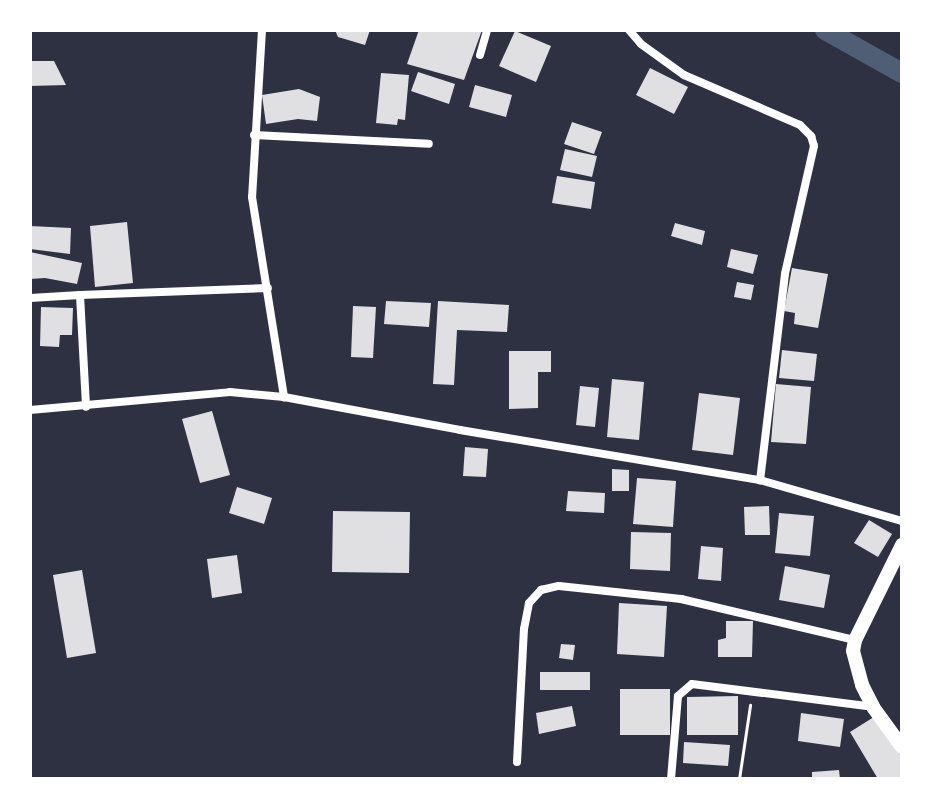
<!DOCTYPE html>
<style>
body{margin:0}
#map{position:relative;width:932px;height:809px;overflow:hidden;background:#2d3142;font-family:Quicksand,sans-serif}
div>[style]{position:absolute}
.canal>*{height:20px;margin:-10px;padding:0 10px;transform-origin:10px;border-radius:10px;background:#4f5d75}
.building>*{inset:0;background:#e0e0e3}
.path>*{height:3px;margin:-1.5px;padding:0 1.5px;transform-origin:1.5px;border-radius:1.5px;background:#fff}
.minor>*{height:8px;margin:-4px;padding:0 4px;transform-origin:4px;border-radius:4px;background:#fff}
.tertiary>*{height:14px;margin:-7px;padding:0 7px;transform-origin:7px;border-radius:7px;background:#fff}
span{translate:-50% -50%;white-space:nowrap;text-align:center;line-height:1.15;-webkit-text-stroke:7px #fff;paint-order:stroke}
.frame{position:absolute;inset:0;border:32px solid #fff;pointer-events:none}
</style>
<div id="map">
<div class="canal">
<div style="left:825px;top:30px;width:88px;rotate:29.2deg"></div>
</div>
<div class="building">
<div style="clip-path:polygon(335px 30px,370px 30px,365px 45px,338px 37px)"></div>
<div style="clip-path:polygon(419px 30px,482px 30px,464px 80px,407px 64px)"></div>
<div style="clip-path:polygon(515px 31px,551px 46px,536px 82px,499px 66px)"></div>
<div style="clip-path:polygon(30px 61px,54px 61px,66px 85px,30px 86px)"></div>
<div style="clip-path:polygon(650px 68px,688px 87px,674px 114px,636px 95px)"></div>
<div style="clip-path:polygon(418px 72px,455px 84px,449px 104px,411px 91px)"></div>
<div style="clip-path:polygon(381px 73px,409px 75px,405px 120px,398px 119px,397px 125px,376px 123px)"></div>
<div style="clip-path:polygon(475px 85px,512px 95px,506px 117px,469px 107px)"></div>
<div style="clip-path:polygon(299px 89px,320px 97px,317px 121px,298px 119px,266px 124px,262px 95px)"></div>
<div style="clip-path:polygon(572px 122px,602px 132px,594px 154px,564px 144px)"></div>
<div style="clip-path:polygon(565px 149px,597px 156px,592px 177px,560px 170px)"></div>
<div style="clip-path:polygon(557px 176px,595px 182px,591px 209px,552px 203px)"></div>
<div style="clip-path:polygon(127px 222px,133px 283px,95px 287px,90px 226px)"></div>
<div style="clip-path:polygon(675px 223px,705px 231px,702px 245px,671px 236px)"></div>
<div style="clip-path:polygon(30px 226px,71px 228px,70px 254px,30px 249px)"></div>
<div style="clip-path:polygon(731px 249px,758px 255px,753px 274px,727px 267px)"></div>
<div style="clip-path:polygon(30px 252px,82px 263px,77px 284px,45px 278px,30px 279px)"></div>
<div style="clip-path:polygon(792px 268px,828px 274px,818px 328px,794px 324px,795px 313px,784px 311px)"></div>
<div style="clip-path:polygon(737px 282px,754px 285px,751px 300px,734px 297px)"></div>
<div style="clip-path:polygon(386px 301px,431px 303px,429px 327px,384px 324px)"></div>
<div style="clip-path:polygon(438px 301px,509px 305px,507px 332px,457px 330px,454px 385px,433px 384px)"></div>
<div style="clip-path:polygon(353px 306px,376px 307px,373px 358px,351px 357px)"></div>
<div style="clip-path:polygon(41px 307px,73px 308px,72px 335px,60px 335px,59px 347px,40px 346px)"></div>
<div style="clip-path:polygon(782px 350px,817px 354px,814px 381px,779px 378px)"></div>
<div style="clip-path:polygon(509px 351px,551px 351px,551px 372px,538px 372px,538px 408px,509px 409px)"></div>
<div style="clip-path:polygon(612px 379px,644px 382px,639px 440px,607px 437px)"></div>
<div style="clip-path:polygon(776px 384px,811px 387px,806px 444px,771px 442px)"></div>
<div style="clip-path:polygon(580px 386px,599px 388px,595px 427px,576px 425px)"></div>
<div style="clip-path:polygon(699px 393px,740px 398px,733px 455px,692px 450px)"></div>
<div style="clip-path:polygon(212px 411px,230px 475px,200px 483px,182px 419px)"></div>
<div style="clip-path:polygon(465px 447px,488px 449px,486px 477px,463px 476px)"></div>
<div style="clip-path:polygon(612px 469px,629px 470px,629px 491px,612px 491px)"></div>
<div style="clip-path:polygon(637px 478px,676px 481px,673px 527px,633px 524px)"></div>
<div style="clip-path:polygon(237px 487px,272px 498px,264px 524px,229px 513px)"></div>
<div style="clip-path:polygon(568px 491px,605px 493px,604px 513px,566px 511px)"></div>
<div style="clip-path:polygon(769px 506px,770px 535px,745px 535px,744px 507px)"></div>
<div style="clip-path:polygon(333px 511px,410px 512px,409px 573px,332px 572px)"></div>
<div style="clip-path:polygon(779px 513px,814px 516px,810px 556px,775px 553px)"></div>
<div style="clip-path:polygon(869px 520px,892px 534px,878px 557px,854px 543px)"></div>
<div style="clip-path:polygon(631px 532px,671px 533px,670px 571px,630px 569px)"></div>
<div style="clip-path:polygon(701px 546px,723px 548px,721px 581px,698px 579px)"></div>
<div style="clip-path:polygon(237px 555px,242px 593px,212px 598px,207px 559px)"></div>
<div style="clip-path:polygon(785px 566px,830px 575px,824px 608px,779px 600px)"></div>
<div style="clip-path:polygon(82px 570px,96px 653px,67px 658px,53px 575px)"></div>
<div style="clip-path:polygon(619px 603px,667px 606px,664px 657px,617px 654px)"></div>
<div style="clip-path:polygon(726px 621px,753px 621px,752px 657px,718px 657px,718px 640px,726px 638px)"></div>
<div style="clip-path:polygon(561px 644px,575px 645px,573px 660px,559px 658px)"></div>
<div style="clip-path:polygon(540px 672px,590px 672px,590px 690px,540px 690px)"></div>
<div style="clip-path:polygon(620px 689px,670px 689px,670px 735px,620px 735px)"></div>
<div style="clip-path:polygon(738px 696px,738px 735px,687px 735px,687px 697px)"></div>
<div style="clip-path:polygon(572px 706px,576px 726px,539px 734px,536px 713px)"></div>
<div style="clip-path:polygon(801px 713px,844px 719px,840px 747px,798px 741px)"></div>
<div style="clip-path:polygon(877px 715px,902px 757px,902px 779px,878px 779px,850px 732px)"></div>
<div style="clip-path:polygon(684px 742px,730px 745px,728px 766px,683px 763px)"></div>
<div style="clip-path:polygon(839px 770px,840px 779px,812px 779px,812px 772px)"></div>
</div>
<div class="path">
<div style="left:739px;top:779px;width:75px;rotate:-81.5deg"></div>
</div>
<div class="minor">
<div style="left:262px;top:30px;width:167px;rotate:93.4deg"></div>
<div style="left:252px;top:197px;width:203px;rotate:80.9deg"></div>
<div style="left:629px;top:30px;width:18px;rotate:49deg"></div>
<div style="left:641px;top:44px;width:53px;rotate:35.8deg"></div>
<div style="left:684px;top:75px;width:126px;rotate:23.3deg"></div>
<div style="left:800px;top:125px;width:16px;rotate:45deg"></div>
<div style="left:811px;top:136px;width:10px;rotate:73deg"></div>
<div style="left:814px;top:146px;width:131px;rotate:102.8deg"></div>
<div style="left:785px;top:274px;width:208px;rotate:96.9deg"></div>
<div style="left:480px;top:55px;width:26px;rotate:-74deg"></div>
<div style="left:254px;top:135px;width:175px;rotate:2.9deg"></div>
<div style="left:80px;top:295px;width:188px;rotate:-2.1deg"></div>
<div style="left:30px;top:298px;width:50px;rotate:-3.4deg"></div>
<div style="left:80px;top:295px;width:112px;rotate:86.9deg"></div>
<div style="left:30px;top:410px;width:201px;rotate:-5.1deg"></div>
<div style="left:230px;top:392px;width:54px;rotate:5.3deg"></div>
<div style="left:284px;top:397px;width:179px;rotate:10.6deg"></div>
<div style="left:460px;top:430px;width:304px;rotate:9.5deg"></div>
<div style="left:760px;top:480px;width:148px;rotate:16.1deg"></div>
<div style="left:517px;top:762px;width:133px;rotate:-87deg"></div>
<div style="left:524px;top:629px;width:26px;rotate:-79deg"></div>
<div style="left:529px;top:603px;width:18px;rotate:-47deg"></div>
<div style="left:541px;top:590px;width:18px;rotate:-13deg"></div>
<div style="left:559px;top:586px;width:123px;rotate:6.1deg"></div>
<div style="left:681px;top:599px;width:179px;rotate:13.3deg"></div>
<div style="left:671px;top:779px;width:83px;rotate:-85.2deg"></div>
<div style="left:678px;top:696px;width:18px;rotate:-41deg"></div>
<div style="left:692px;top:684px;width:182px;rotate:7.2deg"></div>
</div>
<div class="tertiary">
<div style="left:902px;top:545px;width:106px;rotate:116.3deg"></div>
<div style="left:855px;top:640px;width:11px;rotate:100deg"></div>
<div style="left:853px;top:651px;width:35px;rotate:75deg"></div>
<div style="left:862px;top:685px;width:25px;rotate:63deg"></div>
<div style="left:873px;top:707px;width:49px;rotate:54.1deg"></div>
</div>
<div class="frame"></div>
</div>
